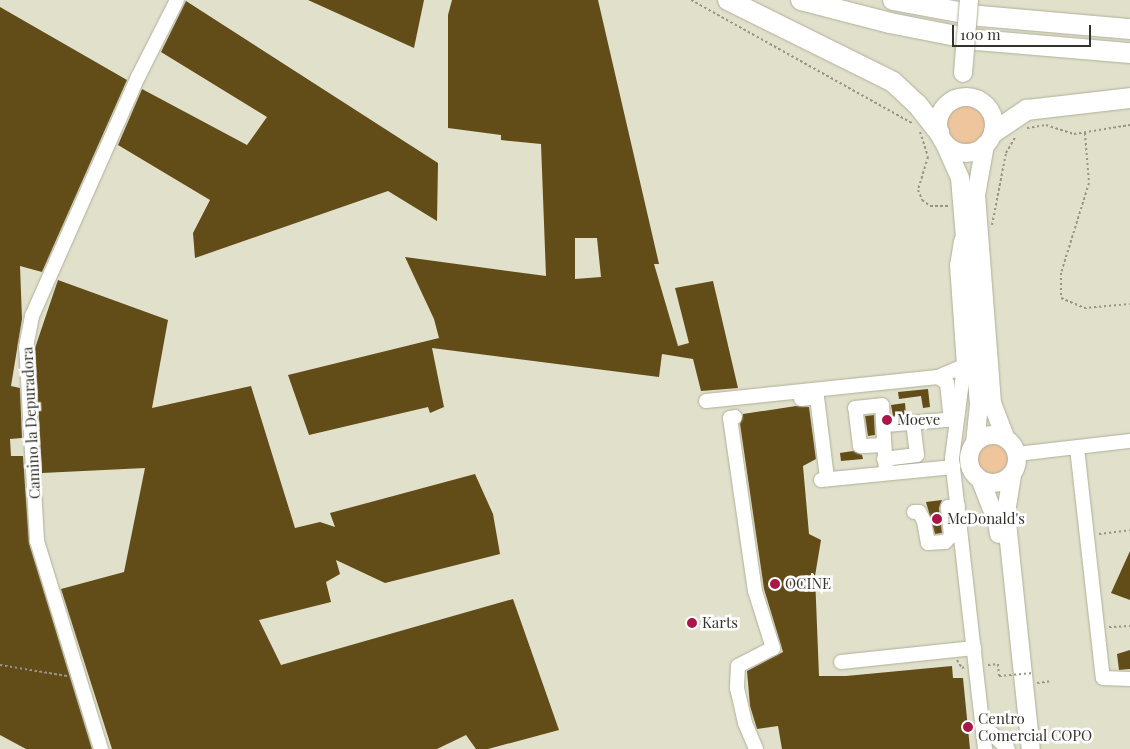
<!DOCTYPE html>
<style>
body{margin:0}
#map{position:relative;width:1130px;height:749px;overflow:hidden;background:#e1e0ca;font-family:"Playfair Display",serif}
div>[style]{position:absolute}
.green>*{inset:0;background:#eec59c}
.round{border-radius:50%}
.building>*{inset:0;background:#624c18}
.path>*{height:2px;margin-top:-1px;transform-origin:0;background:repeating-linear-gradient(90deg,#979686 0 2.5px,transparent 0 5px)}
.roads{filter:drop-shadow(0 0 1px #b0af9a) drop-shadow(0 0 1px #b0af9a)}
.minor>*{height:14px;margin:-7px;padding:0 7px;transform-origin:7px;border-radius:7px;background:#fff}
.major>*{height:18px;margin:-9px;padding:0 9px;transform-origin:9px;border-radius:9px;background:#fff}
.major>.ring{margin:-9px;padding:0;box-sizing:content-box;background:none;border:18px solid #fff;border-radius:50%}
.highway>*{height:20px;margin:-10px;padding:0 10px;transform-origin:10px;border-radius:10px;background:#fff}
.path-bridge>*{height:2px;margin-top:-1px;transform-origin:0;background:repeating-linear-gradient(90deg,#979686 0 2.5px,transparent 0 5px)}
.bridges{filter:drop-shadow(0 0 1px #b0af9a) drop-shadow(0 0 1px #b0af9a)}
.major-bridge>*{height:18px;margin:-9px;padding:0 9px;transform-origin:9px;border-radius:9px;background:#fff}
.dots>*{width:14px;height:14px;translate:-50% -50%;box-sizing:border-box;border:2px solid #fff;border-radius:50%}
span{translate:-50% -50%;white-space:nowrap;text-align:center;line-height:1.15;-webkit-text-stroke:5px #fff;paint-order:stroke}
.poi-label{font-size:15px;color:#34332b}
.left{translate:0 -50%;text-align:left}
.street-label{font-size:15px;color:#34332b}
.scale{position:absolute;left:952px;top:25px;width:139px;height:22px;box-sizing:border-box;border:2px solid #34332b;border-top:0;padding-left:6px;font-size:15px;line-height:18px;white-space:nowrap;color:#34332b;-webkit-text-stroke:4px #fff;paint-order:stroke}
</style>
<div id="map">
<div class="green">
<div class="round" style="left:943px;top:100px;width:46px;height:46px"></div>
<div class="round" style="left:971px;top:438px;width:42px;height:42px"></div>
</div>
<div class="building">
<div style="clip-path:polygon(308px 0,424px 0,414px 48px)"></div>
<div style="clip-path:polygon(evenodd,452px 0,598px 0,659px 264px,654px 264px,678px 346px,689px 343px,675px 288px,713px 281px,738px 388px,701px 391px,693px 359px,662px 354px,659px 377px,432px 348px,444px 407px,430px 413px,428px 407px,309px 435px,288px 375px,439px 338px,434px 319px,405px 257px,546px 276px,541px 144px,501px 140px,501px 135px,448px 128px,448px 15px,452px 0,575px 238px,597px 238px,601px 277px,575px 279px,575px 238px)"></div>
<div style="clip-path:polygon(186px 1px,438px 163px,437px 221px,388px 191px,195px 258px,193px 233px,210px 200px,118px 145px,142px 89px,247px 145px,267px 117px,161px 52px)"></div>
<div style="clip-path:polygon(0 7px,127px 80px,42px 272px,20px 266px,22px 319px,11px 386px,20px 388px,22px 438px,10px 439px,11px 456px,23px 456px,29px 543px,92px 749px,26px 749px,0 735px)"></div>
<div style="clip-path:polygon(58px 280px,168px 320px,152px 408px,251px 386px,295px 528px,320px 522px,335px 527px,330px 513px,475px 474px,493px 514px,500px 554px,385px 583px,336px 560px,340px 574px,326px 582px,331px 602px,259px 620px,281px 665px,513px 599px,559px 730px,488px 749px,476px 749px,466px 735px,437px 749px,112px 749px,61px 589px,124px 572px,145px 468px,42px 473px,35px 348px)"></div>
<div style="clip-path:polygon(928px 389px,930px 407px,923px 408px,921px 396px,899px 399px,898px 392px)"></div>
<div style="clip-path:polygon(905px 403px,906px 415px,893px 416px,891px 405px)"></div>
<div style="clip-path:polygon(796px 406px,809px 407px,816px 459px,803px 466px,809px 534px,821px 540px,815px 576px,819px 676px,846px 676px,952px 666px,953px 678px,963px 678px,970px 749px,782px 749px,778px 726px,757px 729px,750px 706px,747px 671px,783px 652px,764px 589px,740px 424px,743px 414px)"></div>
<div style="clip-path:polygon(874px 415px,875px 435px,868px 436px,865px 416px)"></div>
<div style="clip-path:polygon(853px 451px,862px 455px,863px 459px,841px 461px,840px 453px)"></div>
<div style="clip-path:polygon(942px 500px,939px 508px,942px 533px,935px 534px,926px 502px)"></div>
<div style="clip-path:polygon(1130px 551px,1130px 600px,1111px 593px)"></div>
<div style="clip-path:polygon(1130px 650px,1130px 669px,1119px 670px,1117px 654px)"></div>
</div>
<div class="path">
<div style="left:691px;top:0;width:255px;rotate:29.1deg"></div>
<div style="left:1027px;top:128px;width:19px;rotate:-9deg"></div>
<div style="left:1046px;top:125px;width:29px;rotate:18deg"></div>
<div style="left:1074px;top:134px;width:57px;rotate:-9.1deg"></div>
<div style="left:920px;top:132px;width:26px;rotate:72deg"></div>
<div style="left:928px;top:157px;width:34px;rotate:107deg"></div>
<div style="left:918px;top:190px;width:11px;rotate:68deg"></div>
<div style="left:922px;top:200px;width:10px;rotate:37deg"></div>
<div style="left:930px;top:206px;width:18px"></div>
<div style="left:1085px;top:133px;width:50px;rotate:85.4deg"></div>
<div style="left:1089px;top:183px;width:94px;rotate:107.3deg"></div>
<div style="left:1061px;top:273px;width:25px;rotate:90deg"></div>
<div style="left:1061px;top:298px;width:25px;rotate:23deg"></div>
<div style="left:1084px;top:308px;width:46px;rotate:-5deg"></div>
<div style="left:992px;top:225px;width:73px;rotate:-79deg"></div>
<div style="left:1006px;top:153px;width:20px;rotate:-60deg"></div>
<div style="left:1099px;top:534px;width:31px;rotate:-7deg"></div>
<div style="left:1109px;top:627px;width:21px;rotate:-3deg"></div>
<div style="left:957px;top:660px;width:9px;rotate:58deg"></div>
<div style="left:962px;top:668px;width:3px;rotate:-18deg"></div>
<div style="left:0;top:665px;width:68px;rotate:9.3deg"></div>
<div style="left:988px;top:665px;width:10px;rotate:-6deg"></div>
<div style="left:998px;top:664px;width:12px;rotate:85deg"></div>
<div style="left:1037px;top:683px;width:15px;rotate:-8deg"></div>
</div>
<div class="roads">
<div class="minor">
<div style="left:961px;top:241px;width:24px;rotate:99deg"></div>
<div style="left:957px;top:265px;width:101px;rotate:86deg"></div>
<div style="left:964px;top:366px;width:94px;rotate:97.4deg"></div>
<div style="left:952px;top:459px;width:292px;rotate:83.5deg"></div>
<div style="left:938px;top:377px;width:11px;rotate:34deg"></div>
<div style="left:947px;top:383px;width:37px;rotate:84deg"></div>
<div style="left:801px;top:399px;width:16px;rotate:-7deg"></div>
<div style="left:817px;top:397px;width:83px;rotate:83deg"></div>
<div style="left:706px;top:401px;width:233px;rotate:-5.9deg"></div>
<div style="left:938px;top:377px;width:28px;rotate:-23deg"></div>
<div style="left:735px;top:417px;width:5px;rotate:169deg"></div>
<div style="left:730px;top:418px;width:175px;rotate:81.8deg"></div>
<div style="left:755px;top:591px;width:60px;rotate:72.5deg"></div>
<div style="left:773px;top:648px;width:39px;rotate:153deg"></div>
<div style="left:738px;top:666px;width:22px;rotate:93deg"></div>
<div style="left:737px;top:688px;width:36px;rotate:77deg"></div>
<div style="left:745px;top:723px;width:28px;rotate:67deg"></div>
<div style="left:886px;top:425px;width:71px;rotate:-4.8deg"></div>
<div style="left:882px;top:445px;width:22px;rotate:177deg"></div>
<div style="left:860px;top:446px;width:38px;rotate:-97deg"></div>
<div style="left:855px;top:408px;width:27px;rotate:-6deg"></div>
<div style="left:882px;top:405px;width:68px;rotate:86.6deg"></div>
<div style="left:1077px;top:448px;width:231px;rotate:83.6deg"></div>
<div style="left:1103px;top:678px;width:27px;rotate:2deg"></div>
<div style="left:1017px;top:454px;width:114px;rotate:-6.6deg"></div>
<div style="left:884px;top:459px;width:33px;rotate:-7deg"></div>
<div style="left:917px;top:455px;width:32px;rotate:-97deg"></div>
<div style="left:821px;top:480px;width:133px;rotate:-5.6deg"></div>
<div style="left:914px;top:512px;width:5px"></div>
<div style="left:919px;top:512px;width:10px;rotate:61deg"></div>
<div style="left:924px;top:521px;width:22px;rotate:80deg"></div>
<div style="left:928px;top:543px;width:17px;rotate:-3deg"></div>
<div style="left:945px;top:542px;width:8px;rotate:-45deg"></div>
<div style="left:951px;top:536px;width:29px;rotate:-96deg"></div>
<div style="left:948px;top:507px;width:10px;rotate:-6deg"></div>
<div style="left:841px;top:662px;width:134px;rotate:-6deg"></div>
<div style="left:982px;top:724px;width:36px;rotate:44deg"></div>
<div style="left:101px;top:749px;width:218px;rotate:-107.1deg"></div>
<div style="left:37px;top:541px;width:194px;rotate:-93.2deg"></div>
<div style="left:26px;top:347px;width:32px;rotate:-79deg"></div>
<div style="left:32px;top:316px;width:261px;rotate:-66.1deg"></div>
<div style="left:138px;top:77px;width:86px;rotate:-63.1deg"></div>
</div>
<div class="major">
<div class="ring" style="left:938px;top:97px;width:38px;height:38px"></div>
<div style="left:944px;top:142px;width:39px;rotate:66deg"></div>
<div style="left:960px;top:178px;width:228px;rotate:85.2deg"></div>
<div style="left:979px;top:405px;width:37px;rotate:96deg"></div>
<div style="left:985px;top:145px;width:51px;rotate:100.2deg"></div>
<div style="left:976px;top:195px;width:209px;rotate:85.6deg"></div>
<div style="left:992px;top:403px;width:36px;rotate:69deg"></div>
<div class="ring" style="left:969px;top:435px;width:30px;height:30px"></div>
<div style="left:1012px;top:475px;width:38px;rotate:99deg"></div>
<div style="left:1006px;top:513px;width:237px;rotate:84deg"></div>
<div style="left:981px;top:481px;width:44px;rotate:68.7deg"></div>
<div style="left:997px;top:522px;width:12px;rotate:81deg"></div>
</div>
<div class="highway">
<div style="left:728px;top:0;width:184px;rotate:26.4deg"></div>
<div style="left:893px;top:82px;width:33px;rotate:43deg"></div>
<div style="left:917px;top:104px;width:36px;rotate:52deg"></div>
<div style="left:801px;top:0;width:92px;rotate:14.5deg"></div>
<div style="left:890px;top:23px;width:89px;rotate:11.1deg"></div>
<div style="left:977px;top:40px;width:154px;rotate:4.9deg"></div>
<div style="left:893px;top:0;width:88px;rotate:10.4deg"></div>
<div style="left:980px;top:16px;width:151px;rotate:5deg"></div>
<div style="left:994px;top:132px;width:40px;rotate:-34deg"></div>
<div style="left:1027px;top:110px;width:104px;rotate:-6.6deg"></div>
</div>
</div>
<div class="path-bridge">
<div style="left:999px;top:676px;width:34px;rotate:-5deg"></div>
</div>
<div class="bridges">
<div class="major-bridge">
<div style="left:963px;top:73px;width:73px;rotate:-85.3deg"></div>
</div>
</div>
<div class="dots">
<div style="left:887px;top:420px;background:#aa1648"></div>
<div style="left:937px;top:519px;background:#aa1648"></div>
<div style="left:775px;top:584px;background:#aa1648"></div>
<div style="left:692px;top:623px;background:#aa1648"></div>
<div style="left:968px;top:727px;background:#aa1648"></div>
</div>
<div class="poi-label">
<span class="left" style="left:897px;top:420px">Moeve</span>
<span class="left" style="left:947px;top:519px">McDonald's</span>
<span class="left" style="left:785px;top:584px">OCINE</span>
<span class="left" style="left:702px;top:623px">Karts</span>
<span class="left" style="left:978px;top:727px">Centro<br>Comercial COPO</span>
</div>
<div class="street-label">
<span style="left:31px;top:423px;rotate:-93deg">Camino la Depuradora</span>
</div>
<div class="scale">100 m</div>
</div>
